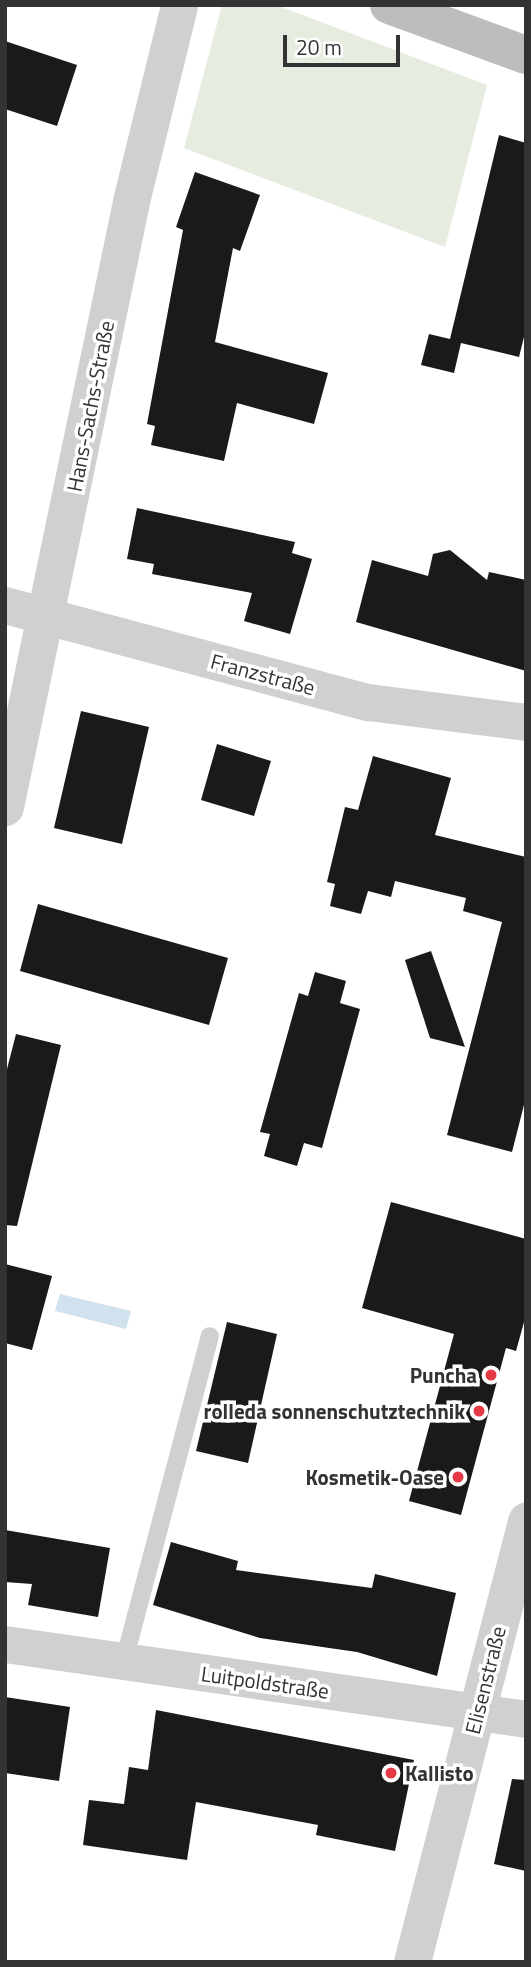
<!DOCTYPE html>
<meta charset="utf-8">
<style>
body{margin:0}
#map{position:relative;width:531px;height:1967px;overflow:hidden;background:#fff;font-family:"Titillium Web",sans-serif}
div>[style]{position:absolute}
.green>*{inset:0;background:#e6ecdf}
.water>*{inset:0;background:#cfe2ee}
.building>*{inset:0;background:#1a1a1a}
.lane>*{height:18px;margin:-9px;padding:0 9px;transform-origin:9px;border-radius:9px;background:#d0d0d0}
.street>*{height:37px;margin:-18.5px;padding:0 18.5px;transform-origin:18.5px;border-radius:18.5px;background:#d0d0d0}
.secondary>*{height:38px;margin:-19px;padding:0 19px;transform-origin:19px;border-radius:19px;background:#bdbdbd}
.dots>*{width:19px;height:19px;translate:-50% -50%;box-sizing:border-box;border:4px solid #fff;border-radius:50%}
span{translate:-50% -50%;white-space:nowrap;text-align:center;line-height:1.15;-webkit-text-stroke:7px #fff;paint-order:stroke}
.street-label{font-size:21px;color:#333}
.poi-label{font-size:21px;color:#333;font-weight:700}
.right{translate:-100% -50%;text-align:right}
.left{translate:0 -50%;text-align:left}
.frame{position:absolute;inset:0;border:7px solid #333;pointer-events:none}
.scale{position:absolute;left:283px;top:35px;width:117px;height:32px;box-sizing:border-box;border:4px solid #333;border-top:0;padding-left:9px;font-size:21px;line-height:24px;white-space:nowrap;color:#333;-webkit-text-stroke:5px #fff;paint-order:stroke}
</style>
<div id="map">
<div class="green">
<div style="clip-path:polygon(222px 5px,276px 5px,487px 85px,445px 247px,184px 148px)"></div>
</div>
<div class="water">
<div style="clip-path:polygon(60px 1294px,131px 1311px,126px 1329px,55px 1311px)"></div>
</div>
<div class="building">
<div style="clip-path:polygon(5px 41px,77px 65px,57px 126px,5px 109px)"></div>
<div style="clip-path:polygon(499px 135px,526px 143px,526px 329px,519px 357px,461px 343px,454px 373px,421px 365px,429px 334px,450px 339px)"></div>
<div style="clip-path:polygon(195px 172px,260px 195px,240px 251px,233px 248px,215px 342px,328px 373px,314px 424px,237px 403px,224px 461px,151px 445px,155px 426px,147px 424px,183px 230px,176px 227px)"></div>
<div style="clip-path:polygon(137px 508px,295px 542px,292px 553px,312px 559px,290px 634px,244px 621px,252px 593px,152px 574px,154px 564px,127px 559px)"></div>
<div style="clip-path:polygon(450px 550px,487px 580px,489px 572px,526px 580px,526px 671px,356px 622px,372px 560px,428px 576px,433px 554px)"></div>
<div style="clip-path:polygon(81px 711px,149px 727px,122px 844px,54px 828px)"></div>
<div style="clip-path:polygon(217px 744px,271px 761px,254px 816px,201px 800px)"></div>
<div style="clip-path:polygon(373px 756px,451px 778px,435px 835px,526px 857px,526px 1097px,512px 1152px,447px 1135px,502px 922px,463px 911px,466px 898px,395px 881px,391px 897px,368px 891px,361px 914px,330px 906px,335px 884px,327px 882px,345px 807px,358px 810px)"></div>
<div style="clip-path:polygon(38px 904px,228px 958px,209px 1025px,20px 971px)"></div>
<div style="clip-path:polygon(431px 951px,465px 1047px,430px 1038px,405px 960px)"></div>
<div style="clip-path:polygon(315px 972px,346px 981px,340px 1003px,360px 1009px,322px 1148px,304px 1143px,297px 1166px,264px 1156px,270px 1134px,260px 1132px,299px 993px,308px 996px)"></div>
<div style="clip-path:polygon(16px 1034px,61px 1045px,17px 1226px,5px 1225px,5px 1077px)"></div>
<div style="clip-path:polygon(391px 1202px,526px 1239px,526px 1315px,516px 1351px,506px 1348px,461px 1515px,409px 1501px,454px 1334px,362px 1308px)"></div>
<div style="clip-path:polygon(5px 1264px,52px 1276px,32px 1350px,5px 1343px)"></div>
<div style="clip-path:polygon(227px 1322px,277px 1334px,248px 1463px,196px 1451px)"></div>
<div style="clip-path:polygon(5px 1530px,110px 1548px,98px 1617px,28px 1605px,32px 1584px,5px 1582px)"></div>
<div style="clip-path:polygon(171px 1542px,238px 1561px,236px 1570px,372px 1588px,375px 1574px,456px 1593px,437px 1676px,357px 1652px,260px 1638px,153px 1605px)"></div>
<div style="clip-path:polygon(5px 1697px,70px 1707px,59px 1781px,5px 1773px)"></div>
<div style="clip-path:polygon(156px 1710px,414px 1760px,395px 1851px,316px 1835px,318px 1825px,196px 1802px,187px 1860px,83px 1845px,89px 1800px,124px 1804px,129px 1767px,148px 1770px)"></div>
<div style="clip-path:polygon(512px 1779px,526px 1780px,526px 1871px,494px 1864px)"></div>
</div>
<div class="lane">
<div style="left:124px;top:1661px;width:336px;rotate:-75.2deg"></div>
</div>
<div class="street">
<div style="left:5px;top:605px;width:376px;rotate:15deg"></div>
<div style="left:368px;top:702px;width:159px;rotate:7.2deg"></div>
<div style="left:5px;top:807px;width:623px;rotate:-78.24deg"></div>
<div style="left:132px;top:197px;width:198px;rotate:-76.2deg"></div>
<div style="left:5px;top:1644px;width:526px;rotate:8.19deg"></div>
<div style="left:412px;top:1962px;width:456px;rotate:-75.5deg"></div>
</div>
<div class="secondary">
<div style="left:389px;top:5px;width:146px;rotate:20.1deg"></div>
</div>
<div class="dots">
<div style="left:491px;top:1375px;background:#e63946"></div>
<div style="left:479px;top:1411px;background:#e63946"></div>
<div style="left:458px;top:1477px;background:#e63946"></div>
<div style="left:391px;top:1773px;background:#e63946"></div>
</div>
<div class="street-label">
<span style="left:90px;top:406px;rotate:-79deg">Hans-Sachs-Straße</span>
<span style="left:263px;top:674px;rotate:15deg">Franzstraße</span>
<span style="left:485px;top:1680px;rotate:-76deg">Elisenstraße</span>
<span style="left:265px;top:1682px;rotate:8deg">Luitpoldstraße</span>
</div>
<div class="poi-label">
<span class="right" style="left:477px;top:1375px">Puncha</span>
<span class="right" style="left:465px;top:1411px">rolleda sonnenschutztechnik</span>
<span class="right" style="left:444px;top:1477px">Kosmetik-Oase</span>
<span class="left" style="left:405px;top:1773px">Kallisto</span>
</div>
<div class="frame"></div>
<div class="scale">20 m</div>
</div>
